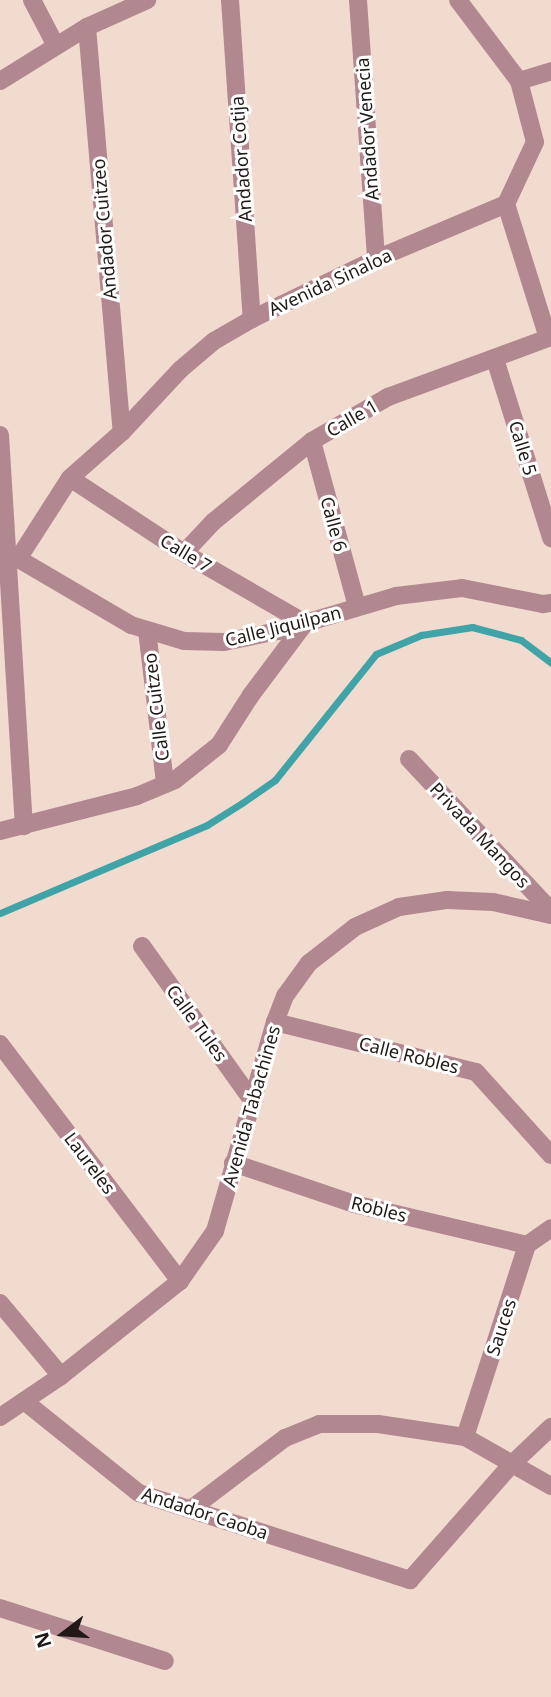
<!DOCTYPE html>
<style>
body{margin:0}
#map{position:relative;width:551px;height:1697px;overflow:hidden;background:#f1dbce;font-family:"Noto Sans",sans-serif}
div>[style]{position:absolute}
.stream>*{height:7px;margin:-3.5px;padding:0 3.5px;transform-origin:3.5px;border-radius:3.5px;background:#3fa3a7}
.street>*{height:18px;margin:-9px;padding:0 9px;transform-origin:9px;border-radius:9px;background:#b28890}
span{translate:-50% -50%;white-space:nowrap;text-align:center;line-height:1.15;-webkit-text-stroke:6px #fff;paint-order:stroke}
.street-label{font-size:18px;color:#211915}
.north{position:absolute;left:28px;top:1599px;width:70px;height:70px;-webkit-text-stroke:5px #fff;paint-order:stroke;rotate:253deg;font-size:19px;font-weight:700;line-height:28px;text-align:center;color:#211915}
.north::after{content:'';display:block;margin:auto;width:24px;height:32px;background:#211915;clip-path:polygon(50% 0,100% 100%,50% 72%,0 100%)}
</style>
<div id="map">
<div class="stream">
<div style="left:0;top:913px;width:225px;rotate:-23deg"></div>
<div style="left:207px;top:825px;width:41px;rotate:-32.2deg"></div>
<div style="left:242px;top:803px;width:40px;rotate:-34.9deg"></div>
<div style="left:275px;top:780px;width:161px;rotate:-51.3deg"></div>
<div style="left:376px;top:654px;width:49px;rotate:-22.9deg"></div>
<div style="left:421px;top:635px;width:52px;rotate:-8.9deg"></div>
<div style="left:472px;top:627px;width:51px;rotate:14.9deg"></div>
<div style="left:521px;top:640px;width:38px;rotate:37deg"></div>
</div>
<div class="street">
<div style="left:32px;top:0;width:52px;rotate:62.4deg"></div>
<div style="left:230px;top:0;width:320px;rotate:86.1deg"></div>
<div style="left:358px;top:0;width:260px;rotate:86deg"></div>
<div style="left:87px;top:27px;width:407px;rotate:85.1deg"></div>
<div style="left:0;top:81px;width:102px;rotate:-31.8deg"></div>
<div style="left:87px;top:27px;width:66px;rotate:-24.2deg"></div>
<div style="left:519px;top:81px;width:34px;rotate:-17deg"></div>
<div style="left:506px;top:204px;width:140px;rotate:72.6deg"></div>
<div style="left:495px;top:359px;width:188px;rotate:72.6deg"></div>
<div style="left:0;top:435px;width:392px;rotate:86.5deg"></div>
<div style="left:312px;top:441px;width:172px;rotate:74.8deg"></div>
<div style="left:0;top:548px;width:152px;rotate:30.4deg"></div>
<div style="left:131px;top:625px;width:55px;rotate:16.8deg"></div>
<div style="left:184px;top:641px;width:40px;rotate:1.4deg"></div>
<div style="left:224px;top:642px;width:55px;rotate:-11.5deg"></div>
<div style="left:278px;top:631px;width:123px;rotate:-16.5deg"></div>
<div style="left:396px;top:596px;width:66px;rotate:-6.9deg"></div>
<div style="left:462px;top:588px;width:83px;rotate:11.2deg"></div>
<div style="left:543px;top:604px;width:8px;rotate:-7deg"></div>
<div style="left:184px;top:553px;width:42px;rotate:-46.9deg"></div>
<div style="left:213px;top:522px;width:128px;rotate:-39.3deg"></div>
<div style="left:312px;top:441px;width:88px;rotate:-30.1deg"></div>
<div style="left:388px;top:397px;width:174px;rotate:-20.2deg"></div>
<div style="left:18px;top:559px;width:96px;rotate:-57.3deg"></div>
<div style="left:70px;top:478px;width:69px;rotate:-41.5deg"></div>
<div style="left:122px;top:432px;width:86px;rotate:-46.9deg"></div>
<div style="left:181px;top:369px;width:43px;rotate:-40.3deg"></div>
<div style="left:214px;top:341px;width:44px;rotate:-30.1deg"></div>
<div style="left:252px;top:319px;width:138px;rotate:-25.8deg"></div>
<div style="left:376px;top:259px;width:141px;rotate:-22.9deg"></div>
<div style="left:506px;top:204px;width:68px;rotate:-64.9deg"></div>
<div style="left:535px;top:142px;width:63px;rotate:-104.7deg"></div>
<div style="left:519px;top:81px;width:101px;rotate:-127deg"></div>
<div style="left:147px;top:630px;width:155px;rotate:83.3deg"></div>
<div style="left:409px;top:759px;width:208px;rotate:46.9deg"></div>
<div style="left:0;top:831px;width:141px;rotate:-14.3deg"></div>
<div style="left:137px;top:796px;width:41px;rotate:-22.8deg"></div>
<div style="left:175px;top:780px;width:56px;rotate:-38.5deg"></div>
<div style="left:219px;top:745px;width:59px;rotate:-57.4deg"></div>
<div style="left:251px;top:695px;width:90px;rotate:-53.1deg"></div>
<div style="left:305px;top:623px;width:140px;rotate:-150deg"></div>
<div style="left:184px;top:553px;width:136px;rotate:-146.7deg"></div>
<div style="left:142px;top:946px;width:189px;rotate:54.5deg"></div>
<div style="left:275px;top:1022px;width:207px;rotate:14deg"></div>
<div style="left:476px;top:1072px;width:112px;rotate:47.9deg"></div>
<div style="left:0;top:1044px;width:298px;rotate:52.8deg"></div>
<div style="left:233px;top:1163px;width:128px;rotate:18.7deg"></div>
<div style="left:354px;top:1204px;width:178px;rotate:13.3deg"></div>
<div style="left:0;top:1303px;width:95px;rotate:50.1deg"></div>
<div style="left:24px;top:1401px;width:147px;rotate:38.7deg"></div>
<div style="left:139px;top:1493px;width:285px;rotate:17.8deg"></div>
<div style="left:410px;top:1580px;width:154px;rotate:-48.7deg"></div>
<div style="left:512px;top:1464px;width:54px;rotate:-43.5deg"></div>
<div style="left:0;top:1417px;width:73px;rotate:-33.9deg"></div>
<div style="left:61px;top:1376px;width:152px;rotate:-38.6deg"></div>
<div style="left:180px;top:1281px;width:61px;rotate:-55deg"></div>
<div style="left:215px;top:1231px;width:217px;rotate:-74deg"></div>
<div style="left:275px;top:1022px;width:28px;rotate:-69deg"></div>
<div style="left:285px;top:996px;width:41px;rotate:-54deg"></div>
<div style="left:309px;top:963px;width:58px;rotate:-38deg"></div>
<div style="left:355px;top:927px;width:48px;rotate:-24.4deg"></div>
<div style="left:399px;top:907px;width:49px;rotate:-8.3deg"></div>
<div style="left:447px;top:900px;width:46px;rotate:2.5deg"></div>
<div style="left:493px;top:902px;width:59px;rotate:12.6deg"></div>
<div style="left:465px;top:1437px;width:202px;rotate:-72.1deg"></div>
<div style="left:527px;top:1245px;width:29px;rotate:-35deg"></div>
<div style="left:191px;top:1509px;width:118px;rotate:-37.1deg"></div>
<div style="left:285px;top:1438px;width:37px;rotate:-22deg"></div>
<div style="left:319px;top:1424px;width:59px"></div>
<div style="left:378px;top:1424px;width:88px;rotate:8.5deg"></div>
<div style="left:465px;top:1437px;width:99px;rotate:29.7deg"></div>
<div style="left:0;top:1608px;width:173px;rotate:17.8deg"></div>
</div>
<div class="street-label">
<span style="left:367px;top:129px;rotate:-94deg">Andador Venecia</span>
<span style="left:241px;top:159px;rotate:-94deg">Andador Cotija</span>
<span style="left:104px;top:229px;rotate:-95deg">Andador Cuitzeo</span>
<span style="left:330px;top:282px;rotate:-25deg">Avenida Sinaloa</span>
<span style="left:352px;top:418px;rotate:-30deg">Calle 1</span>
<span style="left:523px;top:448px;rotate:73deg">Calle 5</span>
<span style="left:334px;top:524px;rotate:75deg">Calle 6</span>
<span style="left:186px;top:553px;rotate:31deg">Calle 7</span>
<span style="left:283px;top:626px;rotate:-14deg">Calle Jiquilpan</span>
<span style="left:156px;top:707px;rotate:-97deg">Calle Cuitzeo</span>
<span style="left:480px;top:835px;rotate:47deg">Privada Mangos</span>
<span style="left:197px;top:1023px;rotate:54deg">Calle Tules</span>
<span style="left:409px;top:1055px;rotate:14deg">Calle Robles</span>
<span style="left:251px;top:1106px;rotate:-74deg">Avenida Tabachines</span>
<span style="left:90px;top:1163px;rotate:53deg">Laureles</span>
<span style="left:379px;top:1209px;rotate:14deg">Robles</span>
<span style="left:501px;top:1327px;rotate:-72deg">Sauces</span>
<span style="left:205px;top:1513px;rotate:18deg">Andador Caoba</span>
</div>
<div class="north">N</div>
</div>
